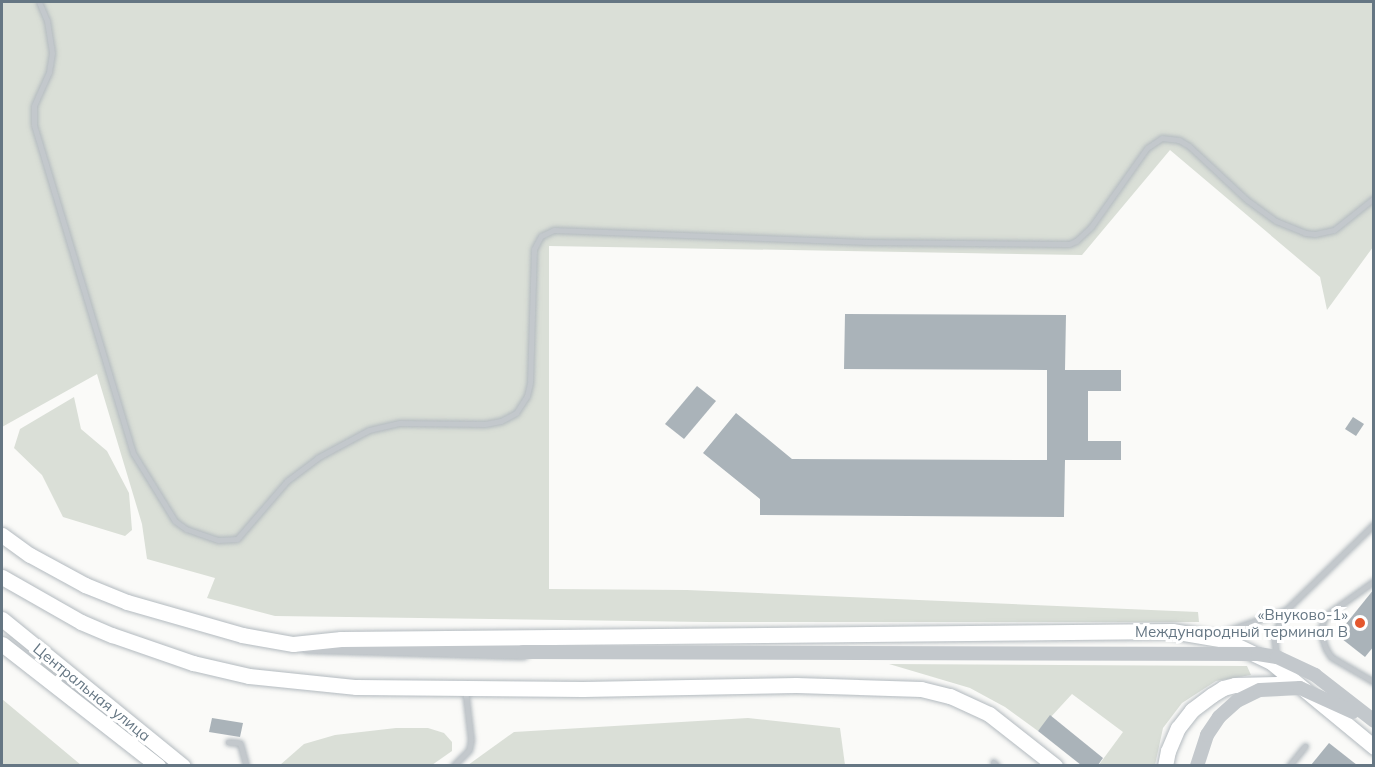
<!DOCTYPE html>
<meta charset="utf-8">
<style>
body{margin:0}
#map{position:relative;width:1375px;height:767px;overflow:hidden;background:#fafaf8;font-family:Mulish,sans-serif}
div>[style]{position:absolute}
.green>*{inset:0;background:#dadfd7}
.building>*{inset:0;background:#aab3b9}
.roads{filter:drop-shadow(0 0 2px #b3babf) drop-shadow(0 0 2px #b3babf)}
.service>*{height:5px;margin:-2.5px;padding:0 2.5px;transform-origin:2.5px;border-radius:2.5px;background:#c3c8cc}
.tertiary>*{height:14px;margin:-7px;padding:0 7px;transform-origin:7px;border-radius:7px;background:#c3c8cc}
.secondary>*{height:15px;margin:-7.5px;padding:0 7.5px;transform-origin:7.5px;border-radius:7.5px;background:#fff}
.tertiary-bridge>*{height:14px;margin:-7px;padding:0 7px;transform-origin:7px;border-radius:7px;background:#c3c8cc}
.dots>*{width:16px;height:16px;translate:-50% -50%;box-sizing:border-box;border:3px solid #fff;border-radius:50%}
span{translate:-50% -50%;white-space:nowrap;text-align:center;line-height:1.15;-webkit-text-stroke:6px #fff;paint-order:stroke}
.poi-label{font-size:15px;color:#657683}
.right{translate:-100% -50%;text-align:right}
.street-label{font-size:15px;color:#657683}
.frame{position:absolute;inset:0;border:3px solid #657683;pointer-events:none}
</style>
<div id="map">
<div class="green">
<div style="clip-path:polygon(2px 2px,1373px 2px,1373px 247px,1327px 310px,1320px 277px,1170px 150px,1082px 255px,549px 246px,549px 589px,687px 590px,1198px 612px,1199px 622px,707px 622px,275px 616px,207px 598px,215px 578px,147px 559px,142px 524px,97px 374px,2px 427px)"></div>
<div style="clip-path:polygon(74px 397px,81px 429px,107px 451px,129px 493px,132px 530px,125px 536px,63px 517px,42px 475px,14px 448px,20px 429px)"></div>
<div style="clip-path:polygon(889px 664px,1247px 666px,1251px 675px,1216px 681px,1182px 703px,1163px 728px,1155px 765px,1098px 766px,1123px 732px,1072px 694px,1038px 731px,1005px 707px,970px 688px)"></div>
<div style="clip-path:polygon(2px 699px,81px 765px,82px 765px,2px 765px)"></div>
<div style="clip-path:polygon(748px 718px,840px 728px,845px 765px,468px 765px,514px 732px)"></div>
<div style="clip-path:polygon(396px 728px,428px 728px,444px 733px,452px 742px,452px 751px,432px 765px,280px 765px,304px 744px,335px 735px)"></div>
</div>
<div class="building">
<div style="clip-path:polygon(845px 314px,1066px 315px,1065px 370px,1121px 370px,1121px 391px,1088px 391px,1088px 441px,1121px 441px,1121px 460px,1065px 460px,1064px 517px,760px 515px,760px 499px,703px 453px,736px 413px,792px 459px,1047px 460px,1047px 370px,844px 369px)"></div>
<div style="clip-path:polygon(697px 386px,716px 401px,684px 439px,665px 424px)"></div>
<div style="clip-path:polygon(1353px 417px,1364px 424px,1356px 436px,1345px 429px)"></div>
<div style="clip-path:polygon(1374px 589px,1374px 646px,1365px 657px,1337px 635px)"></div>
<div style="clip-path:polygon(1050px 715px,1103px 758px,1098px 765px,1081px 765px,1038px 731px)"></div>
<div style="clip-path:polygon(212px 718px,243px 723px,240px 737px,209px 732px)"></div>
<div style="clip-path:polygon(1329px 743px,1357px 765px,1311px 765px)"></div>
</div>
<div class="roads">
<div class="service">
<div style="left:39px;top:2px;width:21px;rotate:67deg"></div>
<div style="left:47px;top:21px;width:32px;rotate:81deg"></div>
<div style="left:52px;top:53px;width:19px;rotate:99deg"></div>
<div style="left:49px;top:72px;width:37px;rotate:114deg"></div>
<div style="left:34px;top:106px;width:19px;rotate:90deg"></div>
<div style="left:34px;top:125px;width:343px;rotate:73.2deg"></div>
<div style="left:133px;top:453px;width:80px;rotate:58.3deg"></div>
<div style="left:175px;top:521px;width:14px;rotate:36deg"></div>
<div style="left:186px;top:529px;width:34px;rotate:19deg"></div>
<div style="left:218px;top:540px;width:19px;rotate:-3deg"></div>
<div style="left:237px;top:539px;width:77px;rotate:-49.2deg"></div>
<div style="left:287px;top:481px;width:38px;rotate:-37deg"></div>
<div style="left:317px;top:458px;width:59px;rotate:-28.3deg"></div>
<div style="left:369px;top:430px;width:31px;rotate:-13deg"></div>
<div style="left:399px;top:423px;width:86px;rotate:0.7deg"></div>
<div style="left:485px;top:424px;width:16px;rotate:-11deg"></div>
<div style="left:501px;top:421px;width:17px;rotate:-28deg"></div>
<div style="left:516px;top:413px;width:20px;rotate:-57deg"></div>
<div style="left:527px;top:396px;width:13px;rotate:-77deg"></div>
<div style="left:530px;top:383px;width:134px;rotate:-88.3deg"></div>
<div style="left:534px;top:249px;width:15px;rotate:-62deg"></div>
<div style="left:541px;top:236px;width:14px;rotate:-25deg"></div>
<div style="left:554px;top:230px;width:313px;rotate:2.2deg"></div>
<div style="left:867px;top:242px;width:202px;rotate:0.6deg"></div>
<div style="left:1069px;top:244px;width:8px;rotate:-23deg"></div>
<div style="left:1076px;top:241px;width:21px;rotate:-43deg"></div>
<div style="left:1091px;top:227px;width:97px;rotate:-54.7deg"></div>
<div style="left:1147px;top:148px;width:18px;rotate:-34deg"></div>
<div style="left:1162px;top:138px;width:17px;rotate:7deg"></div>
<div style="left:1179px;top:140px;width:12px;rotate:31deg"></div>
<div style="left:1189px;top:146px;width:79px;rotate:43deg"></div>
<div style="left:1247px;top:200px;width:36px;rotate:36deg"></div>
<div style="left:1276px;top:221px;width:31px;rotate:22deg"></div>
<div style="left:1305px;top:233px;width:10px;rotate:6deg"></div>
<div style="left:1315px;top:234px;width:19px;rotate:-12deg"></div>
<div style="left:1334px;top:230px;width:51px;rotate:-38.7deg"></div>
<div style="left:1374px;top:581px;width:60px;rotate:144.5deg"></div>
<div style="left:1325px;top:616px;width:16px;rotate:108deg"></div>
<div style="left:1320px;top:631px;width:19px;rotate:72deg"></div>
<div style="left:1326px;top:649px;width:9px;rotate:58deg"></div>
<div style="left:1331px;top:657px;width:50px;rotate:30.2deg"></div>
<div style="left:1218px;top:634px;width:72px;rotate:-19.4deg"></div>
<div style="left:1276px;top:656px;width:22px;rotate:-95deg"></div>
<div style="left:1274px;top:634px;width:28px;rotate:-63deg"></div>
<div style="left:1287px;top:609px;width:122px;rotate:-44.3deg"></div>
<div style="left:228px;top:742px;width:12px;rotate:5deg"></div>
<div style="left:240px;top:743px;width:24px;rotate:75deg"></div>
<div style="left:993px;top:762px;width:6px;rotate:45deg"></div>
<div style="left:453px;top:766px;width:23px;rotate:-45deg"></div>
<div style="left:469px;top:750px;width:10px;rotate:-79deg"></div>
<div style="left:471px;top:740px;width:51px;rotate:-96.7deg"></div>
<div style="left:1289px;top:766px;width:26px;rotate:-51deg"></div>
</div>
<div class="tertiary">
<div style="left:307px;top:646px;width:216px;rotate:1.6deg"></div>
</div>
<div class="secondary">
<div style="left:2px;top:535px;width:34px;rotate:36deg"></div>
<div style="left:30px;top:555px;width:63px;rotate:28.6deg"></div>
<div style="left:85px;top:585px;width:45px;rotate:22deg"></div>
<div style="left:127px;top:602px;width:120px;rotate:16deg"></div>
<div style="left:242px;top:635px;width:52px;rotate:10deg"></div>
<div style="left:293px;top:644px;width:48px;rotate:-5.9deg"></div>
<div style="left:341px;top:639px;width:831px;rotate:-0.55deg"></div>
<div style="left:1172px;top:631px;width:54px;rotate:9.6deg"></div>
<div style="left:1225px;top:640px;width:51px;rotate:25.6deg"></div>
<div style="left:1271px;top:662px;width:134px;rotate:39.5deg"></div>
<div style="left:2px;top:577px;width:91px;rotate:29.7deg"></div>
<div style="left:81px;top:622px;width:34px;rotate:23deg"></div>
<div style="left:112px;top:635px;width:86px;rotate:19.1deg"></div>
<div style="left:193px;top:663px;width:57px;rotate:13.1deg"></div>
<div style="left:249px;top:676px;width:108px;rotate:5.9deg"></div>
<div style="left:356px;top:687px;width:227px;rotate:0.5deg"></div>
<div style="left:583px;top:689px;width:213px;rotate:-1.1deg"></div>
<div style="left:796px;top:685px;width:125px;rotate:1.8deg"></div>
<div style="left:921px;top:689px;width:30px;rotate:14deg"></div>
<div style="left:950px;top:696px;width:43px;rotate:24.8deg"></div>
<div style="left:989px;top:714px;width:84px;rotate:38.2deg"></div>
<div style="left:2px;top:619px;width:233px;rotate:39.1deg"></div>
<div style="left:2px;top:644px;width:198px;rotate:38deg"></div>
<div style="left:1165px;top:766px;width:15px;rotate:-79deg"></div>
<div style="left:1168px;top:751px;width:25px;rotate:-67deg"></div>
<div style="left:1178px;top:728px;width:23px;rotate:-52deg"></div>
<div style="left:1192px;top:710px;width:25px;rotate:-37deg"></div>
<div style="left:1212px;top:695px;width:13px;rotate:-32deg"></div>
<div style="left:1223px;top:688px;width:12px;rotate:-14deg"></div>
<div style="left:1235px;top:685px;width:42px;rotate:-1.4deg"></div>
</div>
</div>
<div class="tertiary-bridge">
<div style="left:523px;top:652px;width:735px;rotate:0.16deg"></div>
<div style="left:1258px;top:654px;width:19px;rotate:9deg"></div>
<div style="left:1277px;top:657px;width:42px;rotate:25.3deg"></div>
<div style="left:1315px;top:675px;width:75px;rotate:37.9deg"></div>
<div style="left:1197px;top:766px;width:33px;rotate:-72deg"></div>
<div style="left:1207px;top:735px;width:22px;rotate:-56deg"></div>
<div style="left:1219px;top:717px;width:24px;rotate:-42deg"></div>
<div style="left:1237px;top:701px;width:25px;rotate:-26deg"></div>
<div style="left:1260px;top:690px;width:40px;rotate:-2.9deg"></div>
<div style="left:1300px;top:688px;width:58px;rotate:24.4deg"></div>
</div>
<div class="dots">
<div style="left:1360px;top:623px;background:#e4572e"></div>
</div>
<div class="poi-label">
<span class="right" style="left:1348px;top:623px">«Внуково-1»<br>Международный терминал B</span>
</div>
<div class="street-label">
<span style="left:92px;top:692px;rotate:39deg">Центральная улица</span>
</div>
<div class="frame"></div>
</div>
